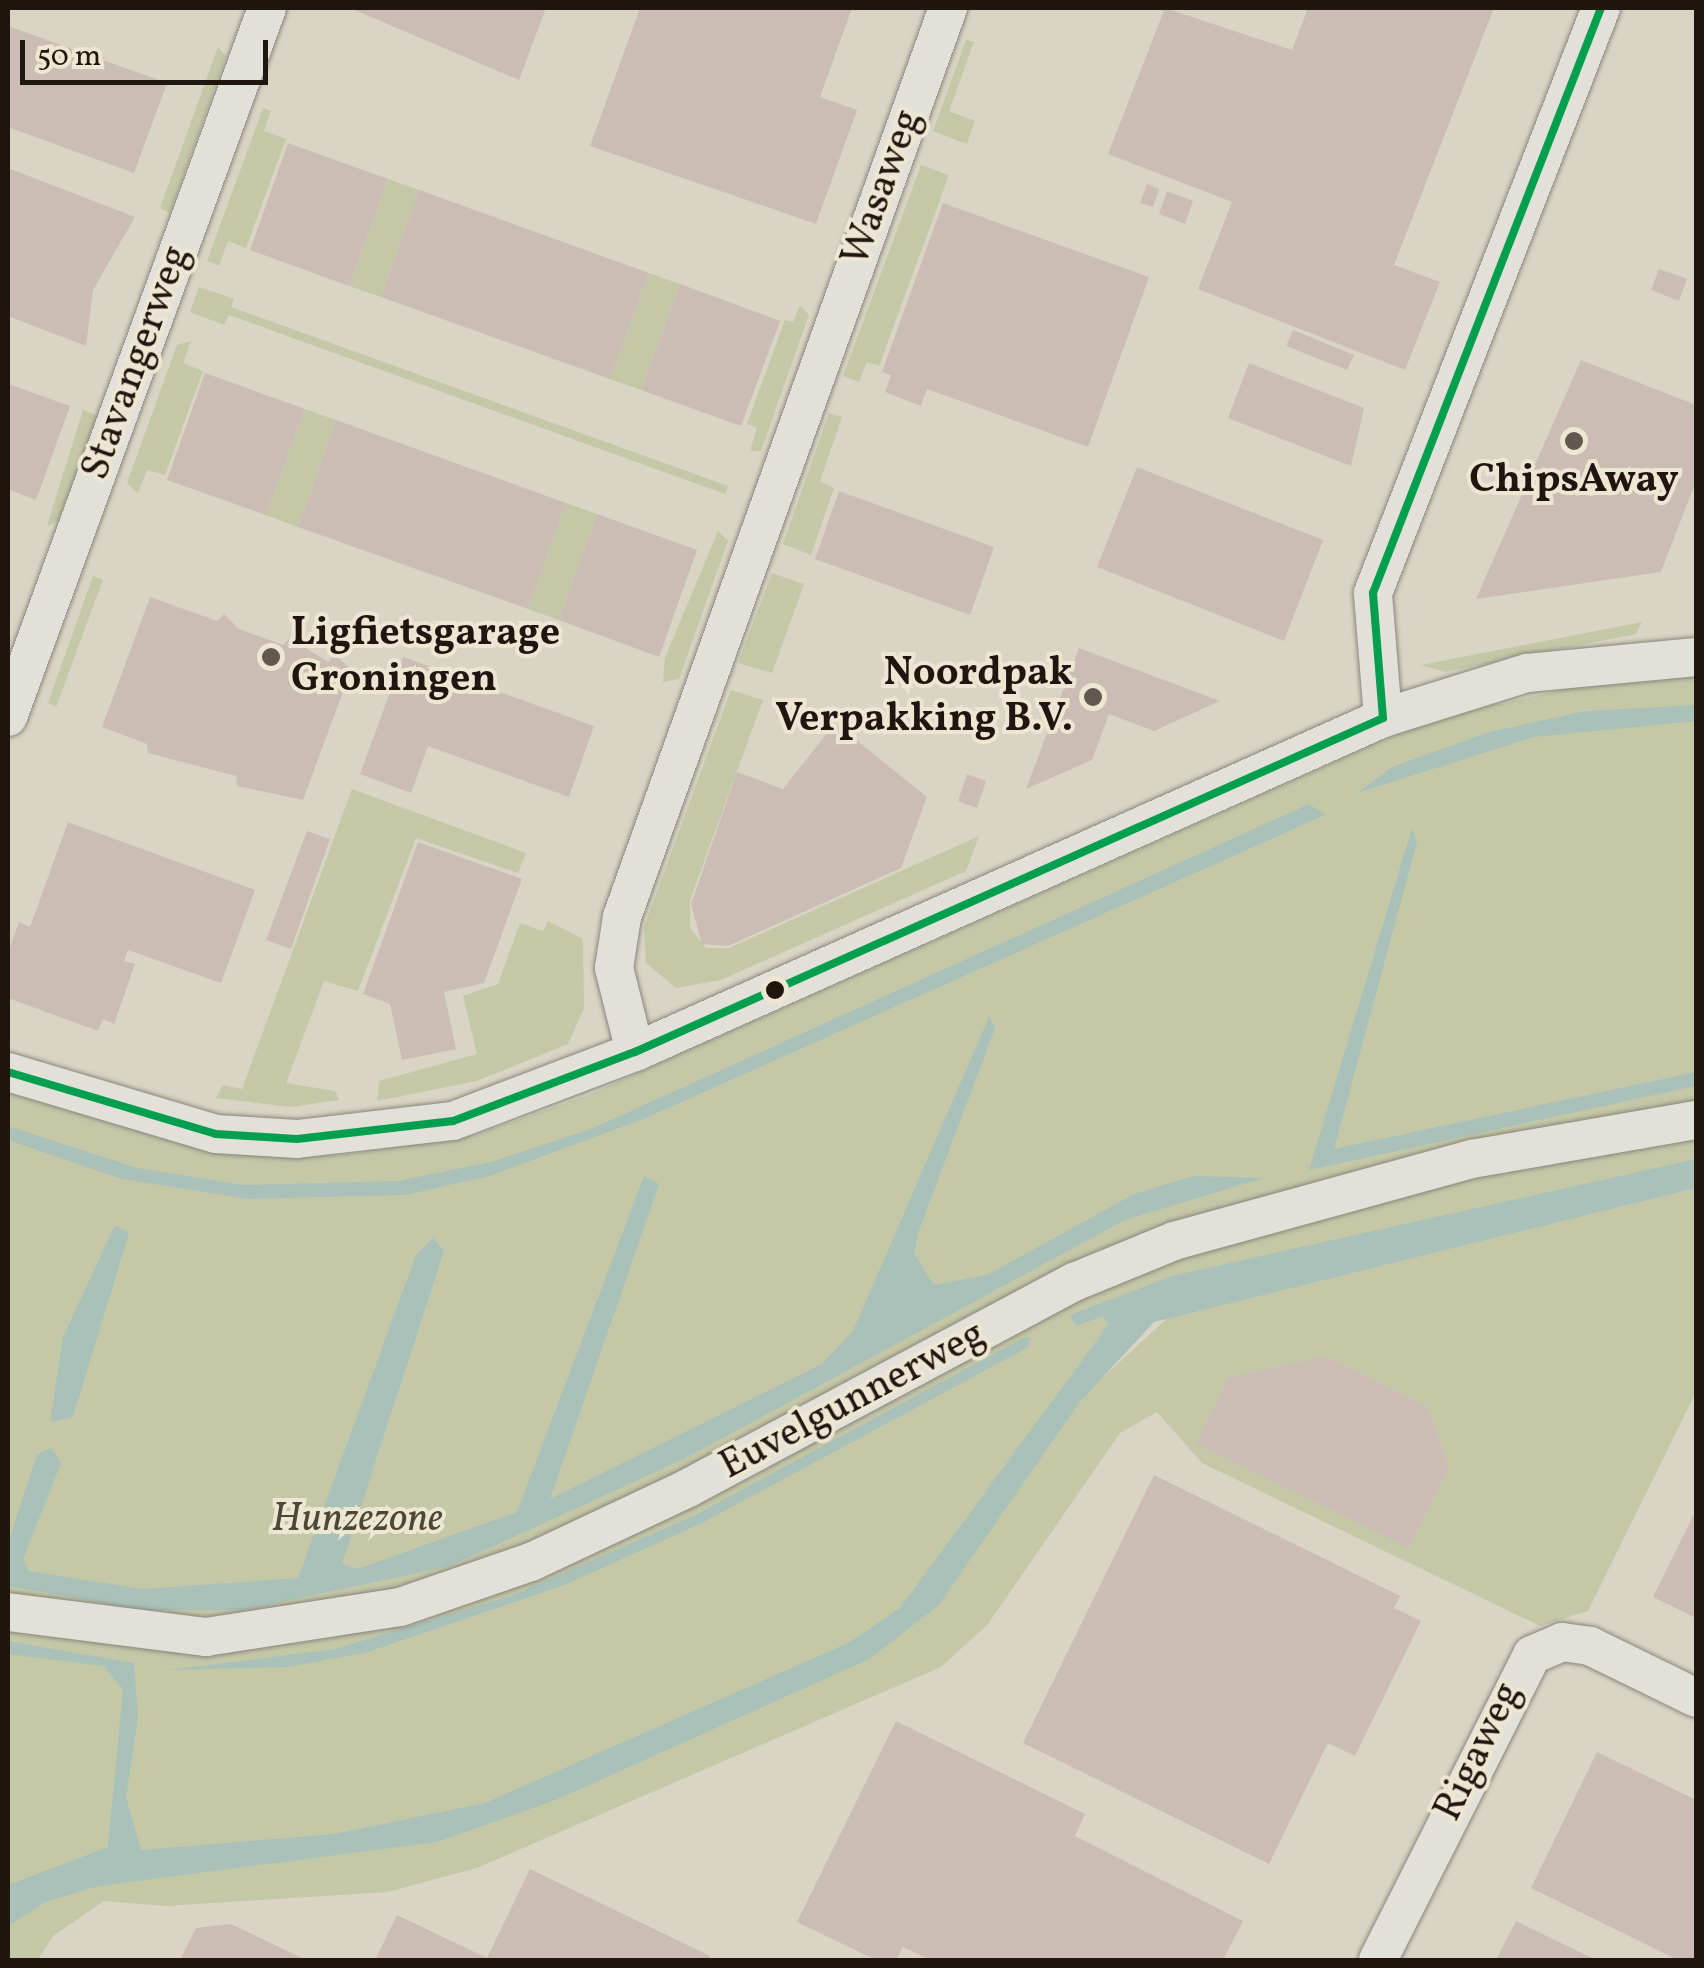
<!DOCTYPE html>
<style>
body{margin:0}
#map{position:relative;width:1704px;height:1968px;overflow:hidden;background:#d9d4c4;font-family:Vollkorn,serif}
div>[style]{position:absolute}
.green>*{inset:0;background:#c4c8a7}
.water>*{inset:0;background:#a9c1b9}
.building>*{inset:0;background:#ccbdb4}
.roads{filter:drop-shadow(0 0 2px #8a867c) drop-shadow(0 0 2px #8a867c)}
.street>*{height:38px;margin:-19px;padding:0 19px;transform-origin:19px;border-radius:19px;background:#e2e0d8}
.bus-1>*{height:8px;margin:-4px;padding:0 4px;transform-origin:4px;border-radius:4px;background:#029f4e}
.dots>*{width:28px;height:28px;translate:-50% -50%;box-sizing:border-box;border:5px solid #ece6d3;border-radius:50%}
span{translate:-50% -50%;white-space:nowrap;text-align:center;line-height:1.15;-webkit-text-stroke:8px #ece6d3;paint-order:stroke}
.street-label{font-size:40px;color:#201610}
.poi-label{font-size:40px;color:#201610;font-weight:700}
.left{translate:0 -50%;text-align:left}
.right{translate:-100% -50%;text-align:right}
.park-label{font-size:40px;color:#4c4836;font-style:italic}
.frame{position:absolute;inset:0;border:10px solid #201610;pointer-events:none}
.scale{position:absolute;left:20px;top:40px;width:248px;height:45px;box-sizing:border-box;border:5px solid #201610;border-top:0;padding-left:12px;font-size:30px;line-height:35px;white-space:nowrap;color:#201610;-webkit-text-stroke:8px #ece6d3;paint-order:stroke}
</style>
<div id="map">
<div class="green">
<div style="clip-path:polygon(966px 40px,974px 42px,949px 111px,975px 121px,967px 144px,933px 131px)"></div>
<div style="clip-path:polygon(218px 47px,226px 56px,170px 213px,160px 208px)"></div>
<div style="clip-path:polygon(263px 108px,271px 111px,264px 131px,286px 139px,246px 248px,228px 241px,219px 266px,207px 261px)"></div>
<div style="clip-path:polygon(921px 165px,949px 175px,879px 366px,867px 362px,859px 382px,843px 376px)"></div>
<div style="clip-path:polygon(388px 179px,419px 190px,381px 297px,349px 286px)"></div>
<div style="clip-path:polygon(649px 273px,680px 284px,641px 390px,610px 379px)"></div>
<div style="clip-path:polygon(199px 287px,234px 299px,231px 307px,728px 486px,725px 494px,229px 315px,224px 325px,190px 312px)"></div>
<div style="clip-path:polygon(800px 305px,809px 315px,761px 451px,750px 451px,757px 428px,747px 424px,785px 320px,793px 322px)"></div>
<div style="clip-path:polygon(191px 341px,183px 363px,203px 371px,165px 475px,147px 470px,138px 493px,127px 483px,177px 345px)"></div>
<div style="clip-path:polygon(305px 409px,336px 420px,298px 527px,266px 515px)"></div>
<div style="clip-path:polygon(83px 410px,98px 416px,58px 521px,47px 526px)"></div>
<div style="clip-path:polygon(829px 413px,842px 417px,820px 481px,834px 488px,811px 555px,783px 544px)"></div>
<div style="clip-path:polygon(566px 503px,597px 514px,559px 620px,528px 609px)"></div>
<div style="clip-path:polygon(718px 531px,728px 541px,679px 679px,663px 682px,665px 658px)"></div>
<div style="clip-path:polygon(772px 573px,804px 584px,772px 673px,738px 663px)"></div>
<div style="clip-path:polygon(93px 576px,103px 580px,56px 707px,48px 703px)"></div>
<div style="clip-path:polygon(1642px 622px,1636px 634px,1445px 672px,1421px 665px)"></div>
<div style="clip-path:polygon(1626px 676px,1696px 677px,1696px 1182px,1149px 1317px,1088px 1391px,1170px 1316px,1696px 1188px,1696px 1392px,1588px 1611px,1540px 1626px,1202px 1463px,1157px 1412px,1120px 1433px,988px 1624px,941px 1667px,477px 1868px,387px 1892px,165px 1906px,104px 1901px,53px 1936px,38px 1960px,8px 1960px,8px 1093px,213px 1151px,334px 1156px,476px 1135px,591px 1094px,1434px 718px)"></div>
<div style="clip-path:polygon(731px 690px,763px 700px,690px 900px,690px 928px,706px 948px,729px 948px,979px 836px,966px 871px,721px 980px,676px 988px,646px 963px,644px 927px)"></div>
<div style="clip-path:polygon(352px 789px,526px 853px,518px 873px,416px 838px,358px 991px,324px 981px,286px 1083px,335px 1091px,339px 1100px,290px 1107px,216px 1098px,223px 1085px,242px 1089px)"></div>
<div style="clip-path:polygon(548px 921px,583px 939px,584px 1008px,568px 1044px,477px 1081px,377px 1101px,379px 1081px,477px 1054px,463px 996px,498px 984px,520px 923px,543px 931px)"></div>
</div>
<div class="water">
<div style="clip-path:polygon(1696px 705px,1696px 721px,1534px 737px,1357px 793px,1392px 767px,1489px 732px,1586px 711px)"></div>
<div style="clip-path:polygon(1309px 804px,1325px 815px,641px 1120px,489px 1176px,405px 1195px,249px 1199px,122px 1179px,8px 1140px,8px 1126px,137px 1168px,244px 1185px,398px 1181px,491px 1162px,591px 1129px)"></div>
<div style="clip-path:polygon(1412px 828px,1417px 842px,1334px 1149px,1696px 1072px,1696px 1086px,1309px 1170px)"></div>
<div style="clip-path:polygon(989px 1017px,995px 1028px,918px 1233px,914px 1254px,934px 1285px,987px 1275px,1134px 1194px,1194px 1176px,1264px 1178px,1125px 1220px,686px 1458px,450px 1566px,243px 1610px,143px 1610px,8px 1586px,8px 1544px,37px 1454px,51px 1448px,61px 1463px,23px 1559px,29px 1571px,143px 1589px,298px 1578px,416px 1255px,433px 1238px,444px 1251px,342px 1564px,358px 1569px,517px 1512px,644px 1176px,659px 1184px,550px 1499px,822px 1364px,853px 1331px)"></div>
<div style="clip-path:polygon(1696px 1159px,1696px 1188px,1154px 1322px,1079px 1403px,938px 1606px,869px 1659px,558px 1799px,437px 1842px,99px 1886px,47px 1901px,8px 1926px,8px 1885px,108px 1847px,123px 1689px,103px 1666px,8px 1654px,8px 1641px,134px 1663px,138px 1718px,126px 1797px,141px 1850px,334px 1834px,485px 1803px,848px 1643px,900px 1608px,1108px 1325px,1103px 1316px,1076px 1326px,1070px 1315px,1172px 1276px)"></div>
<div style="clip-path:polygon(115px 1225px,129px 1233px,73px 1417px,50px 1422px,63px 1337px)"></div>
<div style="clip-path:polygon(1023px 1338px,1031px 1338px,1027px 1348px,700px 1524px,564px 1585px,368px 1652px,289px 1667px,168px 1670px,335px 1649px,513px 1595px,695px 1515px)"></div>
</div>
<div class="building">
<div style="clip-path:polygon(350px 8px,546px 8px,519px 80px)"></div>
<div style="clip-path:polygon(640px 8px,852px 8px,820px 97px,857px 110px,816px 224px,590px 146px)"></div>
<div style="clip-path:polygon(1165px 8px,1292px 50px,1308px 8px,1494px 8px,1394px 265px,1440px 282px,1405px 370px,1198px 289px,1232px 202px,1108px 154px)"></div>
<div style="clip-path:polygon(8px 26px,167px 83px,134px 173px,8px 127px)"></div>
<div style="clip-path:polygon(288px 143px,388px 179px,349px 286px,250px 250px)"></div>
<div style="clip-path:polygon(8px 168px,135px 217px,93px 290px,86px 346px,8px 316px)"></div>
<div style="clip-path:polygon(1147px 184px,1159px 189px,1153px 207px,1140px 203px)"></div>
<div style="clip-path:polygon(419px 190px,649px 273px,610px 379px,381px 297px)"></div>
<div style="clip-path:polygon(1167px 191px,1193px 201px,1185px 224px,1159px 214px)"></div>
<div style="clip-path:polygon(943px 203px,1149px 277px,1088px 447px,927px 389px,921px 406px,885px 392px,891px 375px,882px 372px)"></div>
<div style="clip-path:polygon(1659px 269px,1687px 279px,1679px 301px,1651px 290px)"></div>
<div style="clip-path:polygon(680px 284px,780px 321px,741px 426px,641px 390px)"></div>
<div style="clip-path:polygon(1293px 330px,1354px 355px,1347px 370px,1286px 346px)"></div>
<div style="clip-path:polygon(1581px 360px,1696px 405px,1696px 481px,1661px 572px,1476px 599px)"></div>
<div style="clip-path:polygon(1249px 363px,1364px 408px,1351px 466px,1228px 418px)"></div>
<div style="clip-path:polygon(205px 373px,305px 409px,266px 515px,167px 480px)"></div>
<div style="clip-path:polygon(8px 384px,70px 406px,36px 500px,8px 489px)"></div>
<div style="clip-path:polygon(336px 420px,566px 503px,528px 609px,298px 527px)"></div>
<div style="clip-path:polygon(1137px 467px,1323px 540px,1284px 641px,1097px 567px)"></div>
<div style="clip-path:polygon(839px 491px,994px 547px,970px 615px,815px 559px)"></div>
<div style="clip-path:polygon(597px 514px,697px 550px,659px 657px,559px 620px)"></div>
<div style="clip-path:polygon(150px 597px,217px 621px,224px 614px,239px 629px,283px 645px,290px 638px,328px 662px,335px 654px,351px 670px,303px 800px,237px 786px,236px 776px,148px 753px,147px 744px,102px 727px)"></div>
<div style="clip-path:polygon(1079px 648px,1220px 701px,1154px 731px,1109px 714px,1092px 760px,1026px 789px)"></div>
<div style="clip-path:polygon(403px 657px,594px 726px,569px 797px,428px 746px,411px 793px,360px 774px)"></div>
<div style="clip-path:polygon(835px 723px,927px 797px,901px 868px,728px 946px,702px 944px,691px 904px,737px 772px,783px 789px)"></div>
<div style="clip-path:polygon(967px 774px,986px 781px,977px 808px,958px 801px)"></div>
<div style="clip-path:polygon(68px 822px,255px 890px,221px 983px,128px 950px,124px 961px,135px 964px,114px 1024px,103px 1019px,98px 1031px,8px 998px,8px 953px,19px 922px,30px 927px)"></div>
<div style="clip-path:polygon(307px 831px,330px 839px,291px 949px,266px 940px)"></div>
<div style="clip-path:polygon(418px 842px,522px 879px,484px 983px,444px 992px,456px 1049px,402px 1060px,390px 1004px,363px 994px)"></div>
<div style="clip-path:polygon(1325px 1356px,1428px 1407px,1449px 1467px,1409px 1548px,1196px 1444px,1228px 1378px)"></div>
<div style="clip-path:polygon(1154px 1475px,1400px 1596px,1394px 1608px,1421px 1621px,1355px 1756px,1328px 1743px,1269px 1864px,1023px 1743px)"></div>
<div style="clip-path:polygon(1696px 1510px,1696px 1618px,1653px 1597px)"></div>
<div style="clip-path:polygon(896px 1721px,1085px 1814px,1075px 1836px,1243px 1921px,1223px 1960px,931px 1960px,903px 1947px,896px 1960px,876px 1960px,797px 1922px)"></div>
<div style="clip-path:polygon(1597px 1752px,1696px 1800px,1696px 1960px,1678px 1960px,1531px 1888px)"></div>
<div style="clip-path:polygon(530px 1869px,710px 1956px,708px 1960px,375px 1960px,397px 1915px,487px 1958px)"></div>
<div style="clip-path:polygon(1516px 1921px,1596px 1960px,1496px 1960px)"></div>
<div style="clip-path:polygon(231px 1924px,306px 1960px,180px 1960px,196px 1928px)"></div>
</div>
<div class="roads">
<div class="street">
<div style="left:8px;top:717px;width:755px;rotate:-69.93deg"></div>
<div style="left:1383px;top:718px;width:125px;rotate:-94.6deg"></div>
<div style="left:1373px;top:593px;width:628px;rotate:-68.71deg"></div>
<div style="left:635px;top:1052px;width:87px;rotate:-104deg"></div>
<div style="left:614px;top:968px;width:52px;rotate:-81.1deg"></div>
<div style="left:622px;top:917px;width:966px;rotate:-70.27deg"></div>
<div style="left:8px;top:1072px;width:217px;rotate:16.6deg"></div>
<div style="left:216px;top:1134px;width:81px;rotate:3.5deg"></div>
<div style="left:297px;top:1139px;width:157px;rotate:-6.6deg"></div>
<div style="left:453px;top:1121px;width:195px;rotate:-20.8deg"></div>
<div style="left:635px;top:1052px;width:819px;rotate:-24.06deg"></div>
<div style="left:1383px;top:718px;width:151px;rotate:-17.4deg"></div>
<div style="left:1527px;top:673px;width:170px;rotate:-5.4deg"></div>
<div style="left:8px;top:1612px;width:200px;rotate:7.2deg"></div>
<div style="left:206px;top:1637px;width:196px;rotate:-8.8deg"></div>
<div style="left:400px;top:1607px;width:139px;rotate:-19deg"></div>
<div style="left:531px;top:1562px;width:174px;rotate:-25.2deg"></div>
<div style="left:688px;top:1488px;width:438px;rotate:-28.1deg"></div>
<div style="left:1074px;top:1282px;width:108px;rotate:-22.3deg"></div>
<div style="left:1174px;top:1241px;width:309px;rotate:-15.4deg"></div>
<div style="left:1472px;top:1159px;width:227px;rotate:-9.9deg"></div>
<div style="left:1378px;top:1960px;width:342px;rotate:-63.2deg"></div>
<div style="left:1532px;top:1655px;width:33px;rotate:-23deg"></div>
<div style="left:1562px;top:1642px;width:28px;rotate:8deg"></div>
<div style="left:1590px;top:1646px;width:118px;rotate:26.1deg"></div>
</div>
</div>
<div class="bus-1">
<div style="left:1383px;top:718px;width:125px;rotate:-94.6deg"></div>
<div style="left:1373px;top:593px;width:628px;rotate:-68.71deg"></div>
<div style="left:8px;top:1072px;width:217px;rotate:16.6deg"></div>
<div style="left:216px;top:1134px;width:81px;rotate:3.5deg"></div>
<div style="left:297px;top:1139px;width:157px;rotate:-6.6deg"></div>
<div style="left:453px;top:1121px;width:195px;rotate:-20.8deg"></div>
<div style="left:635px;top:1052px;width:819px;rotate:-24.06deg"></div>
</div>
<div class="dots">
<div style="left:1574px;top:441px;background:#61584f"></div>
<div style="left:271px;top:657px;background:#61584f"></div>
<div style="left:1093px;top:697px;background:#61584f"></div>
<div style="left:775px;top:990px;background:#201610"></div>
</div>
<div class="street-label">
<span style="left:883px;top:188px;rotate:-70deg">Wasaweg</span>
<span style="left:137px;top:363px;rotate:-70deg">Stavangerweg</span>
<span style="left:853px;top:1401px;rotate:-28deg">Euvelgunnerweg</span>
<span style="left:1479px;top:1752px;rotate:-64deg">Rigaweg</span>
</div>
<div class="poi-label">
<span style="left:1574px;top:481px">ChipsAway</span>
<span class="left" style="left:291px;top:657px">Ligfietsgarage<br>Groningen</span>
<span class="right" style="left:1073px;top:697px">Noordpak<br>Verpakking B.V.</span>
</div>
<div class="park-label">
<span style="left:357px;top:1520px">Hunzezone</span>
</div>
<div class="frame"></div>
<div class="scale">50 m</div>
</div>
